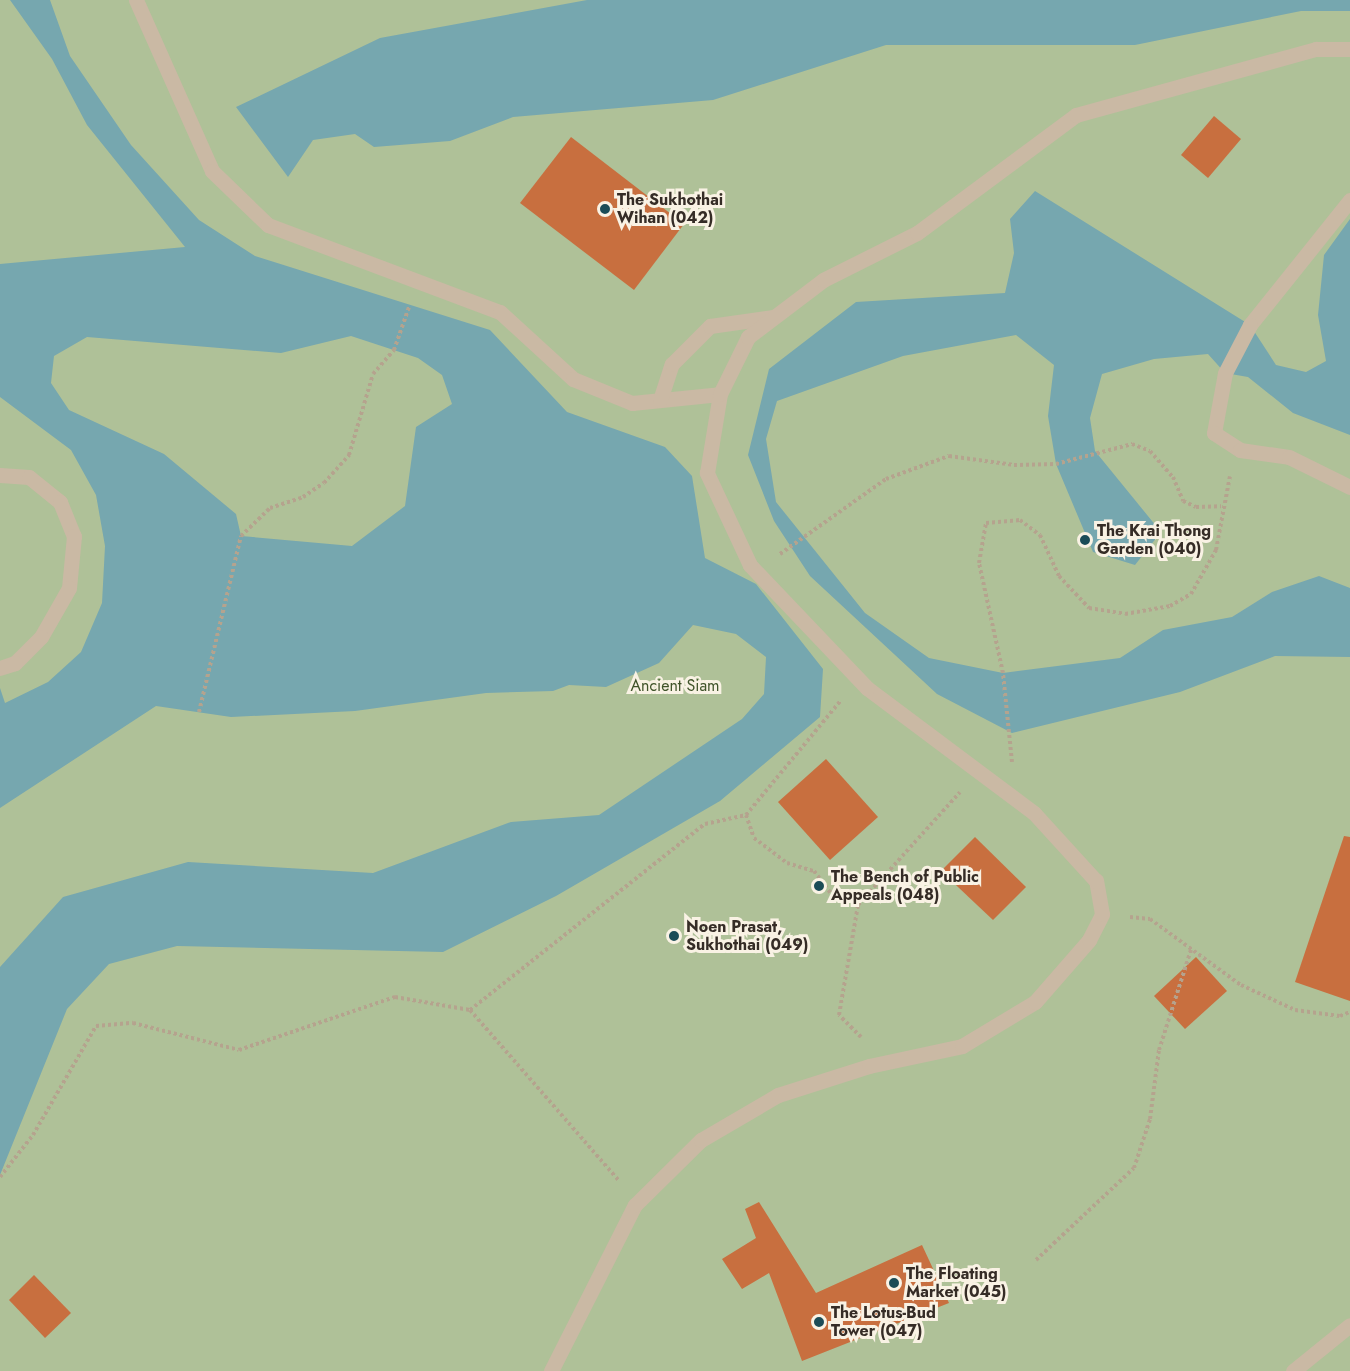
<!DOCTYPE html>
<style>
body{margin:0}
#map{position:relative;width:1350px;height:1371px;overflow:hidden;background:#f1e8d8;font-family:Jost,sans-serif}
div>[style]{position:absolute}
.green>*{inset:0;background:#afc198}
.water>*{inset:0;background:#76a7af}
.building>*{inset:0;background:#c86f3f}
.path>*{height:4px;margin-top:-2px;transform-origin:0;background:repeating-linear-gradient(90deg,#b5a38e 0 3px,transparent 0 6px)}
.minor>*{height:15px;margin:-7.5px;padding:0 7.5px;transform-origin:7.5px;border-radius:7.5px;background:#cab9a4}
.dots>*{width:16px;height:16px;translate:-50% -50%;box-sizing:border-box;border:3px solid #f9f2e4;border-radius:50%}
span{translate:-50% -50%;white-space:nowrap;text-align:center;line-height:1.15;-webkit-text-stroke:6px #f9f2e4;paint-order:stroke}
.poi-label{font-size:16px;color:#352c26;font-weight:700}
.left{translate:0 -50%;text-align:left}
.park-label{font-size:16px;color:#3f5329}
</style>
<div id="map">
<div class="green">
<div style="clip-path:polygon(0 0,1350px 0,1350px 1371px,0 1371px)"></div>
</div>
<div class="water">
<div style="clip-path:polygon(evenodd,10px 0,50px 0,70px 56px,131px 145px,199px 220px,255px 256px,490px 330px,567px 412px,665px 447px,692px 476px,705px 558px,756px 584px,823px 669px,820px 717px,720px 801px,556px 896px,443px 952px,177px 946px,109px 964px,67px 1009px,0 1175px,0 967px,63px 897px,188px 862px,373px 873px,511px 822px,599px 815px,742px 719px,764px 694px,766px 657px,736px 634px,693px 625px,659px 663px,606px 687px,569px 685px,553px 691px,486px 693px,355px 711px,231px 717px,156px 706px,0 808px,0 688px,5px 703px,48px 682px,81px 652px,102px 603px,105px 546px,96px 495px,71px 450px,0 397px,0 264px,185px 247px,87px 125px,52px 59px,10px 0,351px 336px,418px 358px,442px 375px,452px 404px,416px 427px,405px 506px,352px 546px,241px 536px,236px 514px,164px 454px,69px 410px,51px 383px,54px 356px,87px 337px,281px 353px,351px 336px)"></div>
<div style="clip-path:polygon(587px 0,1350px 0,1350px 11px,1301px 11px,1135px 45px,886px 45px,713px 100px,513px 117px,450px 141px,374px 147px,355px 134px,313px 140px,288px 177px,236px 107px,380px 38px)"></div>
<div style="clip-path:polygon(1035px 191px,1250px 325px,1276px 365px,1306px 372px,1326px 361px,1318px 315px,1324px 255px,1350px 219px,1350px 435px,1293px 413px,1248px 377px,1225px 373px,1208px 354px,1154px 359px,1102px 374px,1090px 418px,1095px 451px,1161px 532px,1135px 565px,1093px 552px,1056px 464px,1048px 416px,1054px 365px,1016px 335px,903px 356px,777px 401px,766px 439px,776px 502px,865px 613px,929px 658px,1003px 673px,1120px 658px,1163px 630px,1232px 617px,1272px 592px,1319px 576px,1350px 588px,1350px 657px,1275px 656px,1180px 692px,1012px 733px,937px 694px,810px 576px,774px 521px,748px 455px,769px 369px,856px 302px,1005px 293px,1014px 253px,1010px 219px)"></div>
</div>
<div class="building">
<div style="clip-path:polygon(1214px 116px,1241px 139px,1208px 178px,1181px 155px)"></div>
<div style="clip-path:polygon(571px 137px,684px 224px,634px 290px,520px 203px)"></div>
<div style="clip-path:polygon(826px 759px,878px 817px,830px 860px,778px 802px)"></div>
<div style="clip-path:polygon(1344px 836px,1350px 837px,1350px 1001px,1295px 982px)"></div>
<div style="clip-path:polygon(975px 837px,1026px 887px,993px 920px,941px 871px)"></div>
<div style="clip-path:polygon(1196px 957px,1227px 991px,1185px 1029px,1154px 996px)"></div>
<div style="clip-path:polygon(759px 1202px,816px 1293px,922px 1245px,949px 1303px,802px 1361px,769px 1273px,742px 1289px,722px 1259px,756px 1238px,745px 1209px)"></div>
<div style="clip-path:polygon(34px 1275px,71px 1313px,45px 1338px,9px 1300px)"></div>
</div>
<div class="path">
<div style="left:780px;top:554px;width:130px;rotate:-35.3deg"></div>
<div style="left:886px;top:479px;width:67px;rotate:-20.1deg"></div>
<div style="left:949px;top:456px;width:66px;rotate:7.9deg"></div>
<div style="left:1014px;top:465px;width:42px;rotate:-1.4deg"></div>
<div style="left:1056px;top:464px;width:79px;rotate:-14.7deg"></div>
<div style="left:1132px;top:444px;width:19px;rotate:21deg"></div>
<div style="left:1150px;top:451px;width:35px;rotate:49deg"></div>
<div style="left:1173px;top:477px;width:26px;rotate:67deg"></div>
<div style="left:1183px;top:501px;width:14px;rotate:25deg"></div>
<div style="left:1196px;top:507px;width:25px;rotate:-2deg"></div>
<div style="left:199px;top:712px;width:181px;rotate:-76.6deg"></div>
<div style="left:241px;top:536px;width:40px;rotate:-44deg"></div>
<div style="left:270px;top:508px;width:35px;rotate:-18deg"></div>
<div style="left:303px;top:497px;width:25px;rotate:-34deg"></div>
<div style="left:324px;top:483px;width:38px;rotate:-48deg"></div>
<div style="left:349px;top:455px;width:84px;rotate:-73.5deg"></div>
<div style="left:373px;top:374px;width:32px;rotate:-49deg"></div>
<div style="left:394px;top:350px;width:46px;rotate:-70.8deg"></div>
<div style="left:1012px;top:762px;width:89px;rotate:-95.8deg"></div>
<div style="left:1003px;top:673px;width:113px;rotate:-102.3deg"></div>
<div style="left:979px;top:563px;width:41px;rotate:-80.1deg"></div>
<div style="left:986px;top:523px;width:34px;rotate:-5deg"></div>
<div style="left:1020px;top:520px;width:25px;rotate:37deg"></div>
<div style="left:1040px;top:535px;width:45px;rotate:65.1deg"></div>
<div style="left:1059px;top:576px;width:44px;rotate:46.8deg"></div>
<div style="left:1089px;top:608px;width:36px;rotate:9deg"></div>
<div style="left:1125px;top:614px;width:46px;rotate:-10.1deg"></div>
<div style="left:1170px;top:606px;width:24px;rotate:-30deg"></div>
<div style="left:1191px;top:594px;width:51px;rotate:-60.4deg"></div>
<div style="left:1216px;top:550px;width:75px;rotate:-79.3deg"></div>
<div style="left:746px;top:815px;width:149px;rotate:-50.4deg"></div>
<div style="left:1130px;top:917px;width:20px;rotate:6deg"></div>
<div style="left:1150px;top:919px;width:112px;rotate:36deg"></div>
<div style="left:1241px;top:985px;width:60px;rotate:24.8deg"></div>
<div style="left:1295px;top:1010px;width:45px;rotate:7.6deg"></div>
<div style="left:1340px;top:1016px;width:11px;rotate:-22deg"></div>
<div style="left:470px;top:1010px;width:300px;rotate:-38.4deg"></div>
<div style="left:705px;top:824px;width:42px;rotate:-12.4deg"></div>
<div style="left:746px;top:815px;width:24px;rotate:71deg"></div>
<div style="left:754px;top:838px;width:41px;rotate:37.1deg"></div>
<div style="left:787px;top:863px;width:28px;rotate:17deg"></div>
<div style="left:814px;top:871px;width:31px;rotate:53deg"></div>
<div style="left:833px;top:896px;width:29px;rotate:8deg"></div>
<div style="left:861px;top:1037px;width:31px;rotate:-135deg"></div>
<div style="left:839px;top:1015px;width:112px;rotate:-80.2deg"></div>
<div style="left:858px;top:905px;width:152px;rotate:-47.9deg"></div>
<div style="left:0;top:1177px;width:53px;rotate:-51.8deg"></div>
<div style="left:33px;top:1135px;width:126px;rotate:-60deg"></div>
<div style="left:96px;top:1026px;width:37px;rotate:-5deg"></div>
<div style="left:133px;top:1023px;width:109px;rotate:14.3deg"></div>
<div style="left:239px;top:1050px;width:165px;rotate:-18.8deg"></div>
<div style="left:395px;top:997px;width:76px;rotate:9.8deg"></div>
<div style="left:470px;top:1010px;width:227px;rotate:48.9deg"></div>
<div style="left:1036px;top:1260px;width:134px;rotate:-43.2deg"></div>
<div style="left:1134px;top:1168px;width:52px;rotate:-71.9deg"></div>
<div style="left:1150px;top:1119px;width:70px;rotate:-82.6deg"></div>
<div style="left:1159px;top:1050px;width:105px;rotate:-72.3deg"></div>
</div>
<div class="minor">
<div style="left:136px;top:0;width:187px;rotate:66deg"></div>
<div style="left:212px;top:171px;width:78px;rotate:44deg"></div>
<div style="left:268px;top:225px;width:248px;rotate:20.6deg"></div>
<div style="left:500px;top:312px;width:99px;rotate:42.5deg"></div>
<div style="left:573px;top:379px;width:64px;rotate:22.1deg"></div>
<div style="left:632px;top:403px;width:88px;rotate:-5.8deg"></div>
<div style="left:1350px;top:200px;width:160px;rotate:128.7deg"></div>
<div style="left:1250px;top:325px;width:54px;rotate:117.5deg"></div>
<div style="left:1225px;top:373px;width:61px;rotate:100.4deg"></div>
<div style="left:1214px;top:433px;width:31px;rotate:33deg"></div>
<div style="left:1240px;top:450px;width:49px;rotate:8.1deg"></div>
<div style="left:1289px;top:457px;width:68px;rotate:26.2deg"></div>
<div style="left:660px;top:400px;width:38px;rotate:-72deg"></div>
<div style="left:672px;top:364px;width:54px;rotate:-45deg"></div>
<div style="left:710px;top:326px;width:64px;rotate:-8.1deg"></div>
<div style="left:0;top:475px;width:29px;rotate:4deg"></div>
<div style="left:29px;top:477px;width:40px;rotate:39deg"></div>
<div style="left:60px;top:502px;width:37px;rotate:68deg"></div>
<div style="left:74px;top:536px;width:52px;rotate:95.5deg"></div>
<div style="left:69px;top:588px;width:56px;rotate:119.7deg"></div>
<div style="left:41px;top:637px;width:37px;rotate:135deg"></div>
<div style="left:15px;top:663px;width:16px;rotate:162deg"></div>
<div style="left:551px;top:1371px;width:186px;rotate:-63.2deg"></div>
<div style="left:635px;top:1205px;width:93px;rotate:-44.6deg"></div>
<div style="left:701px;top:1140px;width:89px;rotate:-30.3deg"></div>
<div style="left:778px;top:1095px;width:96px;rotate:-17.7deg"></div>
<div style="left:869px;top:1066px;width:95px;rotate:-12.1deg"></div>
<div style="left:962px;top:1046px;width:85px;rotate:-31.1deg"></div>
<div style="left:1035px;top:1002px;width:82px;rotate:-48.9deg"></div>
<div style="left:1089px;top:940px;width:29px;rotate:-63deg"></div>
<div style="left:1102px;top:914px;width:34px;rotate:-100deg"></div>
<div style="left:1096px;top:881px;width:92px;rotate:-132.4deg"></div>
<div style="left:1034px;top:813px;width:209px;rotate:-143.2deg"></div>
<div style="left:867px;top:688px;width:170px;rotate:-133.6deg"></div>
<div style="left:750px;top:565px;width:102px;rotate:-115.1deg"></div>
<div style="left:707px;top:473px;width:80px;rotate:-80.7deg"></div>
<div style="left:720px;top:394px;width:64px;rotate:-63.8deg"></div>
<div style="left:748px;top:337px;width:94px;rotate:-37.2deg"></div>
<div style="left:823px;top:280px;width:105px;rotate:-26.6deg"></div>
<div style="left:917px;top:233px;width:198px;rotate:-36.6deg"></div>
<div style="left:1076px;top:115px;width:249px;rotate:-15.4deg"></div>
<div style="left:1316px;top:49px;width:34px"></div>
<div style="left:1293px;top:1371px;width:73px;rotate:-38.9deg"></div>
</div>
<div class="dots">
<div style="left:605px;top:209px;background:#1b4c57"></div>
<div style="left:1085px;top:540px;background:#1b4c57"></div>
<div style="left:819px;top:886px;background:#1b4c57"></div>
<div style="left:674px;top:936px;background:#1b4c57"></div>
<div style="left:894px;top:1283px;background:#1b4c57"></div>
<div style="left:819px;top:1322px;background:#1b4c57"></div>
</div>
<div class="poi-label">
<span class="left" style="left:617px;top:209px">The Sukhothai<br>Wihan (042)</span>
<span class="left" style="left:1097px;top:540px">The Krai Thong<br>Garden (040)</span>
<span class="left" style="left:831px;top:886px">The Bench of Public<br>Appeals (048)</span>
<span class="left" style="left:686px;top:936px">Noen Prasat,<br>Sukhothai (049)</span>
<span class="left" style="left:906px;top:1283px">The Floating<br>Market (045)</span>
<span class="left" style="left:831px;top:1322px">The Lotus-Bud<br>Tower (047)</span>
</div>
<div class="park-label">
<span style="left:675px;top:686px">Ancient Siam</span>
</div>
</div>
